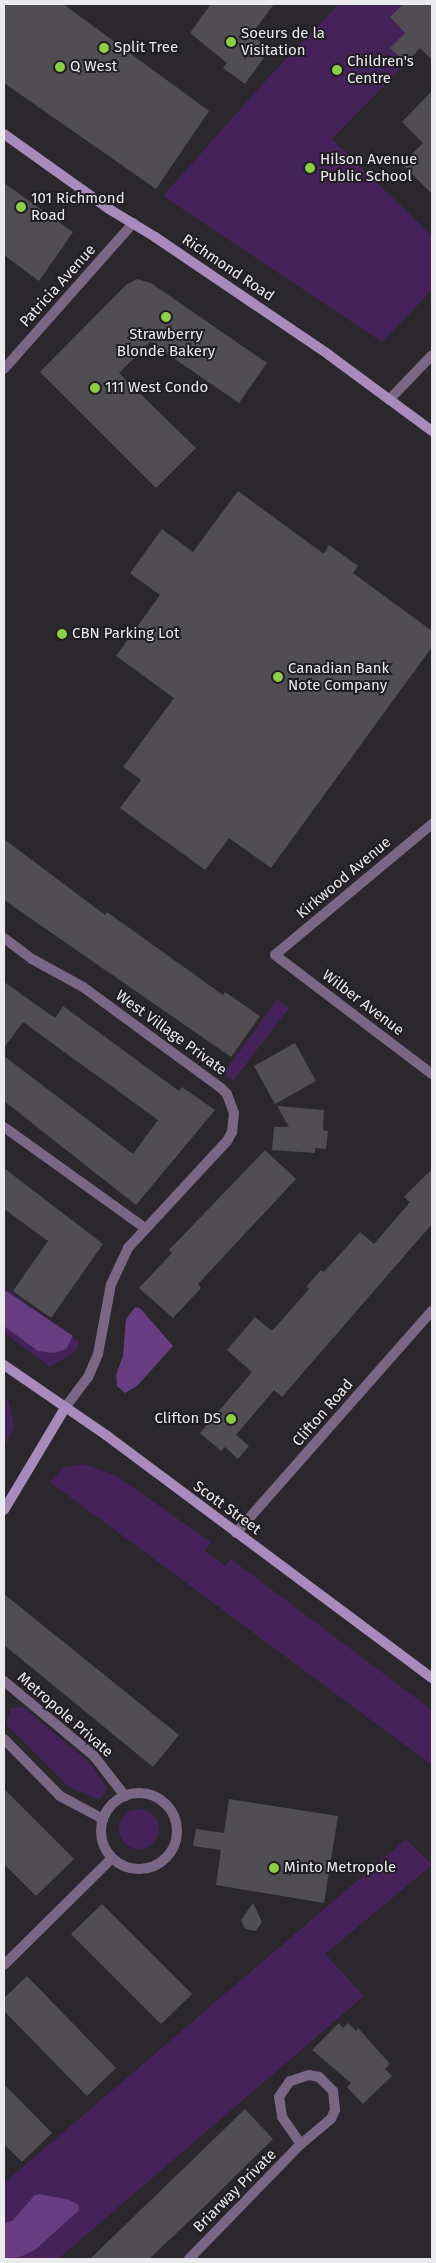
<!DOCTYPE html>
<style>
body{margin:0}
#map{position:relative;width:436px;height:2263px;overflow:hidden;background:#2a282c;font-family:"Fira Sans",sans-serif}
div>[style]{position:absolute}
.green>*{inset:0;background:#46225b}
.round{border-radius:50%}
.forest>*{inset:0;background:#683d82}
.building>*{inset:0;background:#504e52}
.street>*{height:10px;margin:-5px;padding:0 5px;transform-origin:5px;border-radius:5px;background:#7a6786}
.street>.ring{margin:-5px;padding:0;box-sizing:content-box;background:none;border:10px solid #7a6786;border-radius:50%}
.secondary>*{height:10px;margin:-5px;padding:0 5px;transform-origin:5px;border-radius:5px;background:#a88abc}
.dots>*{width:14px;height:14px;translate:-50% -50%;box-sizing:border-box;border:2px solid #201e22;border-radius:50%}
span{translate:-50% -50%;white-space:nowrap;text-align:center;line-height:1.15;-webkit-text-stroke:4px #201e22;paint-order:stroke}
.poi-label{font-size:15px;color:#ebeaec}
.left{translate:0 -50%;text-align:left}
.right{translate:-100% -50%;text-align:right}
.street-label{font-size:15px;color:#ebeaec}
.frame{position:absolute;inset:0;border:5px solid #ebeaec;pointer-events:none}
</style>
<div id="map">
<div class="green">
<div style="clip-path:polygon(339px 4px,403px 4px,390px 17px,405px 33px,391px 48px,406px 63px,332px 139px,432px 236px,432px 290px,382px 342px,163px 196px,268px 78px)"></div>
<div style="clip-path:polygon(277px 999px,289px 1008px,233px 1081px,224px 1073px)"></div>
<div style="clip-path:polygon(4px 1287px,79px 1342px,75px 1352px,50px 1367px,4px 1333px)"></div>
<div style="clip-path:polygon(4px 1398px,9px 1402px,14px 1427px,4px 1447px)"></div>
<div style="clip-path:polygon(84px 1464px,115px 1475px,211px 1542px,205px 1551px,225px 1566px,231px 1559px,432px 1710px,432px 1765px,50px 1482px,63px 1468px)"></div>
<div style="clip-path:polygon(23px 1707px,91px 1764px,107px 1789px,100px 1800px,69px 1787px,6px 1724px,11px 1708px)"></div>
<div class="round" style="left:119px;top:1809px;width:40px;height:40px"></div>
<div style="clip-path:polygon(406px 1839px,432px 1865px,325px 1954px,364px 1996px,58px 2259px,4px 2259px,4px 2183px)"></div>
</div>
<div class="forest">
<div style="clip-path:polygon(4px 1290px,73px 1336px,66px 1349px,54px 1353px,38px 1351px,4px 1326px)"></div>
<div style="clip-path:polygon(135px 1307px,140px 1308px,173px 1346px,137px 1386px,125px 1393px,117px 1386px,116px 1375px,123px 1356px,126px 1319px)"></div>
<div style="clip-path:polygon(40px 2194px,69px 2200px,78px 2204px,79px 2210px,35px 2250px,20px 2257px,4px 2258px,4px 2223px,12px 2221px,35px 2195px)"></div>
</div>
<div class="building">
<div style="clip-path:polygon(4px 4px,63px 4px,209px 111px,156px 189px,4px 83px)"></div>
<div style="clip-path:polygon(211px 4px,274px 4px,251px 35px,270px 49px,245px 84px,223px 68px,227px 63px,190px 33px)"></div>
<div style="clip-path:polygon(403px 4px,432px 4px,432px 60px,420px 48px,406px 63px,390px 48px,405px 33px,390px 17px)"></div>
<div style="clip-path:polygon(432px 91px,432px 194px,402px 164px,423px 143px,402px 122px)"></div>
<div style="clip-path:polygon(4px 183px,73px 232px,39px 281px,4px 255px)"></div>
<div style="clip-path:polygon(137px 279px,151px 283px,267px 363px,239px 403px,150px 342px,119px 373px,196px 448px,156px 488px,40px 372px,126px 285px)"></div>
<div style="clip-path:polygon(238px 491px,324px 554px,329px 545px,358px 566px,353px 573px,432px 631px,432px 647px,271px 868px,229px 838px,205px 870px,120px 808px,141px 780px,123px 767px,174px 698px,116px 656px,160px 595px,130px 573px,162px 529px,193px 552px)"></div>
<div style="clip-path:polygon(4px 839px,105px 915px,107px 912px,223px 995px,225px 992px,260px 1016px,231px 1057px,4px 900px)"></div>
<div style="clip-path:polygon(4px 982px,55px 1018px,63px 1006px,179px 1091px,182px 1087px,215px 1110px,136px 1205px,4px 1101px,4px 1056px,133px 1154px,158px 1120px,23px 1022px,4px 1048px)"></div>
<div style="clip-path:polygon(295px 1043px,316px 1081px,275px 1104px,254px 1066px)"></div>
<div style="clip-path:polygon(277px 1106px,324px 1110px,323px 1130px,328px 1131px,326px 1149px,315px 1148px,315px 1153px,272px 1150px,274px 1127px,289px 1127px)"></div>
<div style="clip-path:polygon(265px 1150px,296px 1179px,198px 1284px,201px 1288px,173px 1318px,139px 1288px,172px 1253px,169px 1250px)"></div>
<div style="clip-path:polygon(4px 1168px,103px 1244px,51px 1318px,13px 1291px,48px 1241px,4px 1209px)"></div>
<div style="clip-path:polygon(432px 1169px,432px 1224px,282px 1397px,274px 1390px,236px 1435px,249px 1446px,238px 1459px,225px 1447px,221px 1451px,200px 1433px,252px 1372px,227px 1350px,255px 1317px,272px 1331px,309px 1289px,306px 1287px,321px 1270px,324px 1272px,360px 1232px,374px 1244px,410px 1202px,404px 1197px)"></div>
<div style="clip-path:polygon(4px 1594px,179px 1735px,153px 1767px,4px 1645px)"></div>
<div style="clip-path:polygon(4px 1789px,74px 1859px,36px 1896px,4px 1864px)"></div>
<div style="clip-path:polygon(229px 1799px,338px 1816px,324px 1903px,216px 1885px,221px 1850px,193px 1846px,196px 1829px,224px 1833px)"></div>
<div style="clip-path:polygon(253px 1903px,262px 1922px,256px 1931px,245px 1929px,241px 1920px)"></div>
<div style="clip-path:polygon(102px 1904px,192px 1994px,161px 2024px,71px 1934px)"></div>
<div style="clip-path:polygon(27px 1976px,116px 2068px,87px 2096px,4px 2011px,4px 1998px)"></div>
<div style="clip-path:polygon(339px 2023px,343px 2028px,348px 2023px,356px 2031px,358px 2028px,390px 2064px,385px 2069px,392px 2076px,363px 2104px,347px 2087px,351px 2083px,312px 2050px)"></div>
<div style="clip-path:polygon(4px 2084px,52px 2133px,22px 2162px,4px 2144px)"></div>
<div style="clip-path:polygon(245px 2109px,273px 2139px,203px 2208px,149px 2259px,90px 2259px)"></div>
</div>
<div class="street">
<div style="left:4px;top:369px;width:195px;rotate:-48.5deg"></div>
<div style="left:389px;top:400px;width:62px;rotate:-46.3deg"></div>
<div style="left:432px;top:824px;width:204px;rotate:140.2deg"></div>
<div style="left:275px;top:955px;width:197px;rotate:37.2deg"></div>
<div style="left:4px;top:938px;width:35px;rotate:37deg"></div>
<div style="left:32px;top:959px;width:58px;rotate:28.8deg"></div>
<div style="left:83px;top:987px;width:171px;rotate:36.2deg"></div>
<div style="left:221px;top:1088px;width:8px;rotate:45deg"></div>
<div style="left:227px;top:1094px;width:20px;rotate:70deg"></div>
<div style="left:234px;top:1113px;width:19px;rotate:96deg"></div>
<div style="left:232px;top:1132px;width:10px;rotate:119deg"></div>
<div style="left:227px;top:1141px;width:146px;rotate:132.8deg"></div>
<div style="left:128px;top:1248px;width:40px;rotate:115deg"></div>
<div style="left:111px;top:1284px;width:71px;rotate:100.5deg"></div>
<div style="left:98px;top:1354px;width:25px;rotate:113deg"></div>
<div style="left:88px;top:1377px;width:39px;rotate:127deg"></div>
<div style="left:4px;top:1127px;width:173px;rotate:35.6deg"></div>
<div style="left:236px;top:1533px;width:296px;rotate:-48.6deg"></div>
<div style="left:4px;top:1681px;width:117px;rotate:39.8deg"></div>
<div style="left:94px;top:1756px;width:51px;rotate:52.2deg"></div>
<div style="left:4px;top:1739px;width:80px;rotate:45.5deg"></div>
<div style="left:60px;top:1796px;width:49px;rotate:28.1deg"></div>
<div class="ring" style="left:101px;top:1793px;width:66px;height:66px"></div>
<div style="left:4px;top:1965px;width:152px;rotate:-44.7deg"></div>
<div style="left:189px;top:2259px;width:161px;rotate:-45.8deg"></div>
<div style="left:301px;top:2144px;width:39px;rotate:-40deg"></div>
<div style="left:331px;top:2119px;width:10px;rotate:-66deg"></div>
<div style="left:335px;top:2110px;width:19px;rotate:-96deg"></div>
<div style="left:333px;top:2091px;width:20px;rotate:-135deg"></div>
<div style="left:319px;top:2077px;width:10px;rotate:-169deg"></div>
<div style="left:309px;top:2075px;width:20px;rotate:162deg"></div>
<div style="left:290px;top:2081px;width:19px;rotate:125deg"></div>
<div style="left:279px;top:2097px;width:20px;rotate:81deg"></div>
<div style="left:282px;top:2117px;width:33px;rotate:55deg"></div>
</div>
<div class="secondary">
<div style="left:4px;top:134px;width:129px;rotate:35.5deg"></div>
<div style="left:109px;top:209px;width:54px;rotate:31.3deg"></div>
<div style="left:155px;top:237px;width:210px;rotate:34.1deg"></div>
<div style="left:329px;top:355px;width:128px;rotate:36.4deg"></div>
<div style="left:4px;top:1365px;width:124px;rotate:34.5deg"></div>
<div style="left:106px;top:1435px;width:407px;rotate:36.7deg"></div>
<div style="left:4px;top:1510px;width:119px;rotate:-59.1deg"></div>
</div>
<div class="dots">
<div style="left:231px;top:42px;background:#8cce45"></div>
<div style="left:104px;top:48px;background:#8cce45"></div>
<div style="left:60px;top:67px;background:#8cce45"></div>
<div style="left:337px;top:70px;background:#8cce45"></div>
<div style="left:310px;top:168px;background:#8cce45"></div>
<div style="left:21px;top:207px;background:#8cce45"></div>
<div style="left:166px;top:317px;background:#8cce45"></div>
<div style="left:95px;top:388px;background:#8cce45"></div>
<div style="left:62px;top:634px;background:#8cce45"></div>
<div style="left:278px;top:677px;background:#8cce45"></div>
<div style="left:231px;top:1419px;background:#8cce45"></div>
<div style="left:274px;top:1868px;background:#8cce45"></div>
</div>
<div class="poi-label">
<span class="left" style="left:241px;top:42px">Soeurs de la<br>Visitation</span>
<span class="left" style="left:114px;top:48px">Split Tree</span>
<span class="left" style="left:347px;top:70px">Children's<br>Centre</span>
<span class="left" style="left:70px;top:67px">Q West</span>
<span class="left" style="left:320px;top:168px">Hilson Avenue<br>Public School</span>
<span class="left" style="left:31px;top:207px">101 Richmond<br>Road</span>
<span style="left:166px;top:343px">Strawberry<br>Blonde Bakery</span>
<span class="left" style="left:105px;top:388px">111 West Condo</span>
<span class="left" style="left:72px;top:634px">CBN Parking Lot</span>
<span class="left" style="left:288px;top:677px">Canadian Bank<br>Note Company</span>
<span class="right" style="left:221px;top:1419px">Clifton DS</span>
<span class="left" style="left:284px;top:1868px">Minto Metropole</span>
</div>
<div class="street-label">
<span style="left:228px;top:268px;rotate:34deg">Richmond Road</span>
<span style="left:58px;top:286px;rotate:-48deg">Patricia Avenue</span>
<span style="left:344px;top:878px;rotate:-40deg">Kirkwood Avenue</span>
<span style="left:363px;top:1003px;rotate:37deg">Wilber Avenue</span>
<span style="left:171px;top:1033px;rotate:36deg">West Village Private</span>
<span style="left:323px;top:1413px;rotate:-49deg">Clifton Road</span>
<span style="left:227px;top:1508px;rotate:36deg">Scott Street</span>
<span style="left:65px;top:1715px;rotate:41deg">Metropole Private</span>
<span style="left:235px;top:2191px;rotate:-45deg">Briarway Private</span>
</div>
<div class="frame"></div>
</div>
